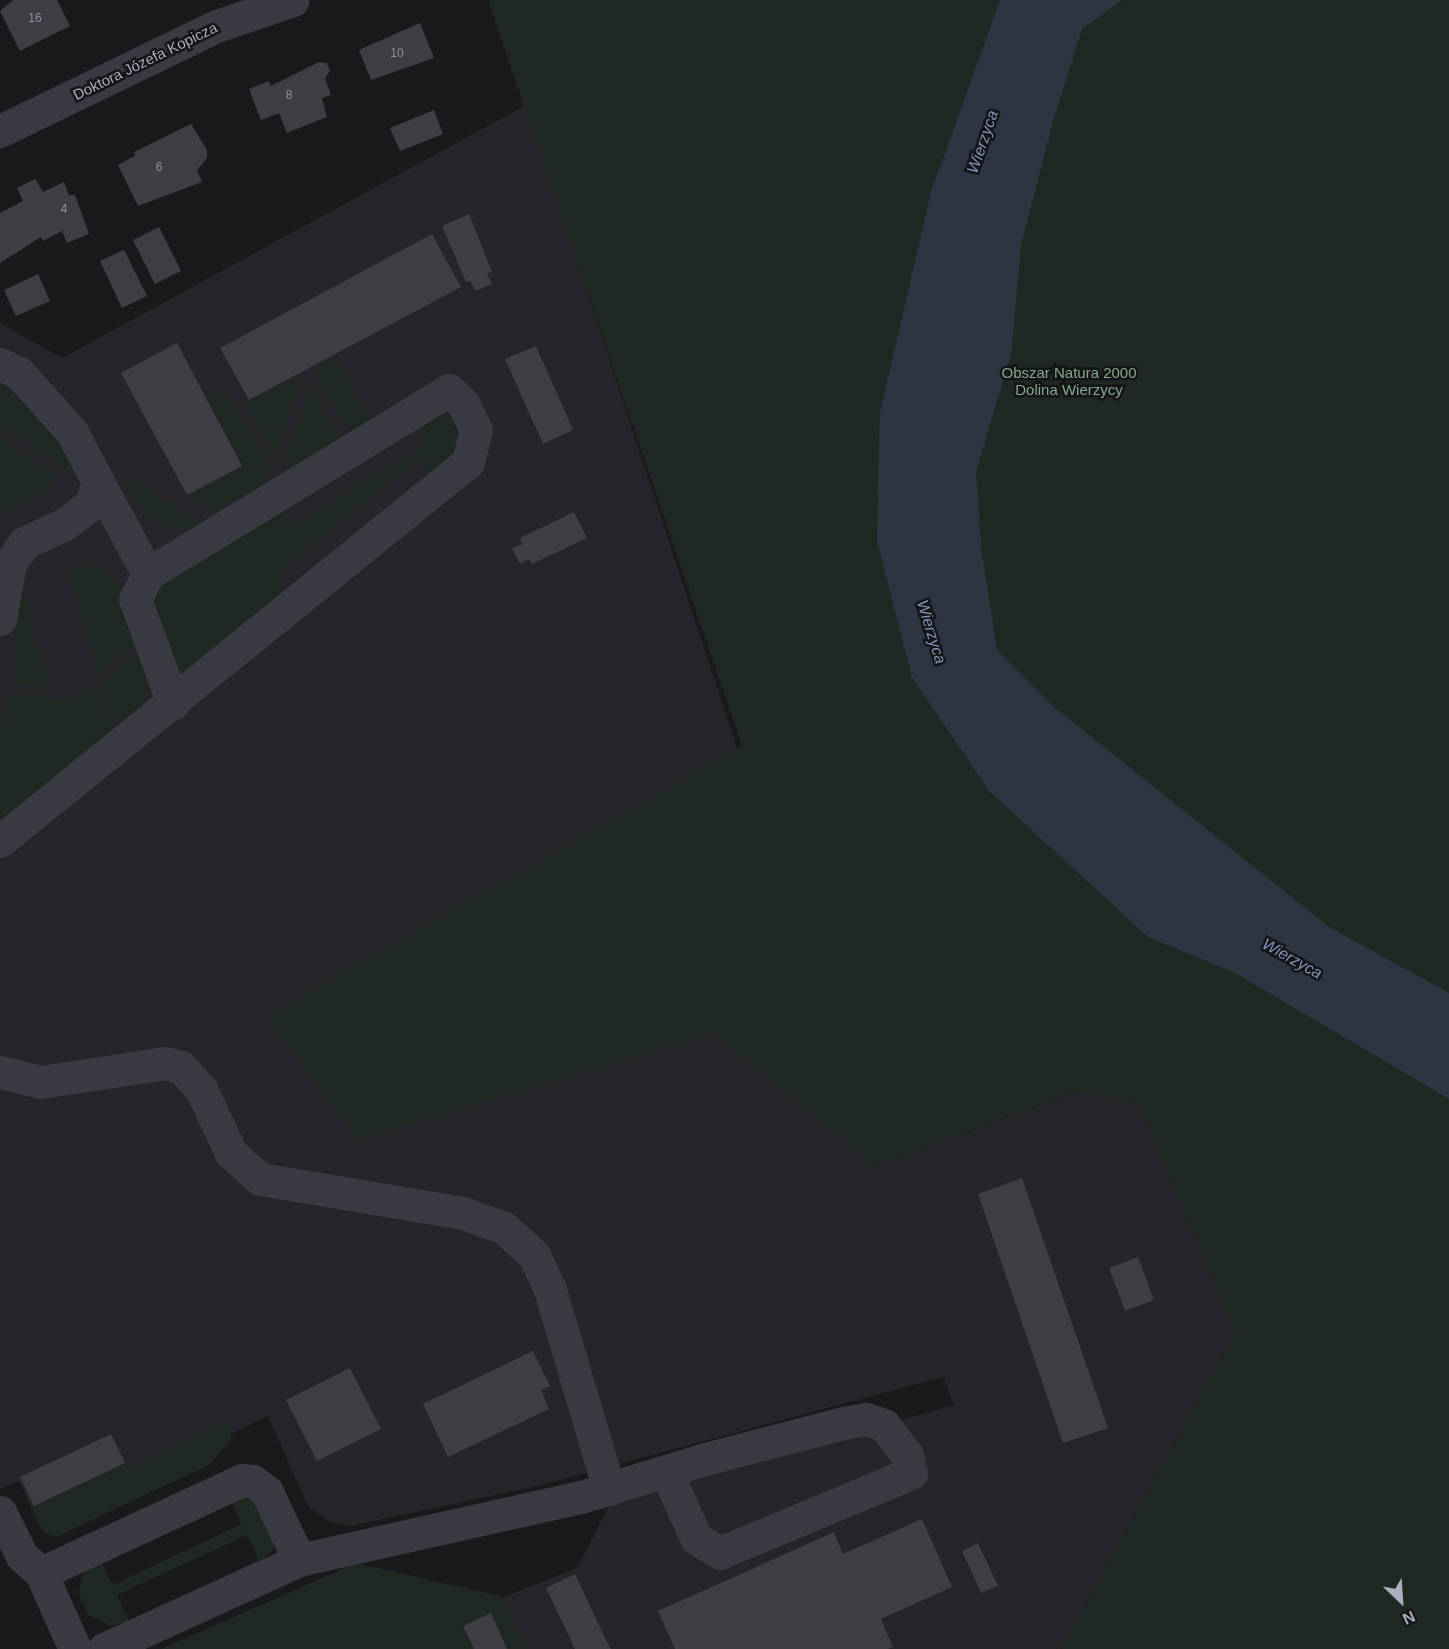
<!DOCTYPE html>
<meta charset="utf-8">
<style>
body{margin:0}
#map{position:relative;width:1449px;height:1649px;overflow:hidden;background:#1a191c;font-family:Arial,sans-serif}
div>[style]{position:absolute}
.built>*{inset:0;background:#262529}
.green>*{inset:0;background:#1f2822}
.water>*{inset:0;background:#2e3542}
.building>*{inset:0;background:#3f3e44}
.minor>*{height:33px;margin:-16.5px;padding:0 16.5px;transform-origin:16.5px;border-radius:16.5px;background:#3a3a42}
span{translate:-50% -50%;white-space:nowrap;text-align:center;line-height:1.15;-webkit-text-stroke:5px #151417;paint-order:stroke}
.number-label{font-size:12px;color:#90919f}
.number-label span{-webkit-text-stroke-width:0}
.street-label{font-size:15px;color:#abadbd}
.park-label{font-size:15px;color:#81a98a}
.water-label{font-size:16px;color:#8094ba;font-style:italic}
.north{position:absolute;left:1371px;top:1571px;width:60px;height:60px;-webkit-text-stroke:4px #151417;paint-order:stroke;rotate:155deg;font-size:16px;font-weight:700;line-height:24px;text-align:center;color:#abadbd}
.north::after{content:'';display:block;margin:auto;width:21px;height:27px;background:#abadbd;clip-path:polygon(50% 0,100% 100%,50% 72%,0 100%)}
</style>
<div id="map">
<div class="built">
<div style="clip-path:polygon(526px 105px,874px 1166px,1078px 1091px,1138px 1102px,1235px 1332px,1061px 1649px,464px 1649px,450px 1618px,577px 1568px,612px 1500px,954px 1405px,943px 1377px,537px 1486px,351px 1526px,328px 1521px,308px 1506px,268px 1416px,40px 1527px,19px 1481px,0 1489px,0 323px,62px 358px)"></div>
</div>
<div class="green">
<div style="clip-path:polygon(488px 0,1449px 0,1449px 1649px,1061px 1649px,1235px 1332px,1138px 1102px,1077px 1091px,874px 1166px,713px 1033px,358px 1140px,266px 1016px,742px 746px)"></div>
<div style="clip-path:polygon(338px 359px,368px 415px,369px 424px,353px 441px,314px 372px)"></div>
<div style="clip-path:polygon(301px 378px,274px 459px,245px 404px)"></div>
<div style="clip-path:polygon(0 385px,40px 419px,76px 470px,71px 472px,0 426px)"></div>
<div style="clip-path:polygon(311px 386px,341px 441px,279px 478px)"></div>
<div style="clip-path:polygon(227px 391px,271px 470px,263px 482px,215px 510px,190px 496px,244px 467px,208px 400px)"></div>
<div style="clip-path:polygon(440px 411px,452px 416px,458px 429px,452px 458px,428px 481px,423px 455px,280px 573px,279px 604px,187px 670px,176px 666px,159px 642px,150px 588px,285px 504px,284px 531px,424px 445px,422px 420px)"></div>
<div style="clip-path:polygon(0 438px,55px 474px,55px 484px,0 512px)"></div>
<div style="clip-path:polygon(119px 470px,212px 528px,179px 528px,146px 513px,134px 501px)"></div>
<div style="clip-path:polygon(86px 565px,100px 567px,121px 584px,141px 642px,98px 675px,68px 568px)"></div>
<div style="clip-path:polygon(19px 582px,51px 687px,15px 686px,17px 632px,9px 630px)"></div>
<div style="clip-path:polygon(142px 648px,147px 686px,143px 703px,124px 731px,101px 686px)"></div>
<div style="clip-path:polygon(97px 691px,118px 736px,35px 804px,25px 799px,8px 813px,13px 822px,0 831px,0 731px,7px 695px,48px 693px,52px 702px)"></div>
<div style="clip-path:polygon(230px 1420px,231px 1440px,209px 1465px,56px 1537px,43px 1532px,32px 1508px,127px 1465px,129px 1469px)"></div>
<div style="clip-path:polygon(239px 1495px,253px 1497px,275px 1545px,271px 1552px,259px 1561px,247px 1535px,117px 1595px,129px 1621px,112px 1626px,88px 1615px,78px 1592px,85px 1571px,100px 1559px,113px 1585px,241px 1524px,230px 1498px)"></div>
<div style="clip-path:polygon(356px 1563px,501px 1596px,527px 1649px,161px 1649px)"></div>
</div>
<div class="water">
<div style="clip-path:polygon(1000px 0,1122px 0,1082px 29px,1055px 114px,1021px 245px,1011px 355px,976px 471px,981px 547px,997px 650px,1054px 707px,1329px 927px,1449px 993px,1449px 1099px,1235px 973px,1148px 937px,989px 791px,912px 677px,877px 541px,880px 413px,931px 192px)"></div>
</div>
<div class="building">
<div style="clip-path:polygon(13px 0,57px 0,70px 26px,20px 51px,0 11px)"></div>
<div style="clip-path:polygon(420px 23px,434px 58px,371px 80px,359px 50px)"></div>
<div style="clip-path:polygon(319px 62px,327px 63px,330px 71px,325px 78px,331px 95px,322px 98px,327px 117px,287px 133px,279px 113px,261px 120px,249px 89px,269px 81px,271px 86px)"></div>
<div style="clip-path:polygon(434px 110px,443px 134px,400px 151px,390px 128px)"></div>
<div style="clip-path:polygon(191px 124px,207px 150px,207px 158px,197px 170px,202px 182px,138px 206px,118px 165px,135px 156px,134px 152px)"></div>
<div style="clip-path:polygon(35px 179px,43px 192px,64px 182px,69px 195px,75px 195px,89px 234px,67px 243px,62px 231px,43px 241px,41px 237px,0 263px,0 213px,23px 201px,17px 188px)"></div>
<div style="clip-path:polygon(469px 214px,492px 272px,487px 273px,492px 284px,475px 291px,471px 281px,466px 282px,442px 226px)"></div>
<div style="clip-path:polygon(159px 227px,181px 271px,155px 284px,133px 240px)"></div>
<div style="clip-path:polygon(432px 234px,461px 287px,249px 400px,220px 348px)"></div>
<div style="clip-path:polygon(124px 250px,147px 296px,122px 308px,100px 261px)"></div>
<div style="clip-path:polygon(38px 274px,50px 301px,16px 316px,4px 290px)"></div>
<div style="clip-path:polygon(177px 343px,242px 466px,187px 495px,121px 373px)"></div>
<div style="clip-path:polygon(536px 346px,573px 430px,543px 444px,505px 359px)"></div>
<div style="clip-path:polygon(574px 512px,587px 538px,532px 564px,529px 559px,520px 564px,512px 548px,522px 544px,520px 538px)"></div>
<div style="clip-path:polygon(1022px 1178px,1108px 1428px,1063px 1443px,978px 1194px)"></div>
<div style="clip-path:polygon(1138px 1257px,1154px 1300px,1125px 1311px,1109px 1268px)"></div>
<div style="clip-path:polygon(533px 1351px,550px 1386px,541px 1390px,549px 1409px,448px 1457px,423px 1404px)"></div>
<div style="clip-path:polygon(350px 1368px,381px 1429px,317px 1461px,286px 1400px)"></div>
<div style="clip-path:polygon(111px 1434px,125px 1463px,34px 1506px,20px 1477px)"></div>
<div style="clip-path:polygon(922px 1519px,952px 1587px,881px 1619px,893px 1647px,888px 1649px,675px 1649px,658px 1611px,834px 1532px,843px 1554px)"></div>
<div style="clip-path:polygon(978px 1543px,998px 1586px,981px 1593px,962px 1551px)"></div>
<div style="clip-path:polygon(575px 1574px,608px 1644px,611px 1649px,575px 1649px,546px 1588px)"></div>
<div style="clip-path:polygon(491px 1613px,507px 1649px,474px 1649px,463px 1626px)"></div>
</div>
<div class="minor">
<div style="left:0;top:131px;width:238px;rotate:-25.9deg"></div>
<div style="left:214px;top:27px;width:83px;rotate:-18.9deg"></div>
<div style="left:0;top:364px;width:21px;rotate:25deg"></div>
<div style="left:19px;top:373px;width:79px;rotate:48.1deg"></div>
<div style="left:72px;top:432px;width:56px;rotate:62.5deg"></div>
<div style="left:98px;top:482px;width:23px;rotate:108deg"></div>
<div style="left:91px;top:504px;width:35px;rotate:143deg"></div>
<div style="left:63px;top:525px;width:43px;rotate:155.2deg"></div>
<div style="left:24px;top:543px;width:25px;rotate:124deg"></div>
<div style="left:10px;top:564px;width:56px;rotate:100.3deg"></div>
<div style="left:98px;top:482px;width:105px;rotate:61.5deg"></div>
<div style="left:148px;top:574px;width:28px;rotate:117deg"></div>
<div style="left:135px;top:599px;width:111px;rotate:69.9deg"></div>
<div style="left:0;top:841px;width:602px;rotate:-39deg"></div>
<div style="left:468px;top:462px;width:33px;rotate:-76deg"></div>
<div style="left:476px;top:430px;width:30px;rotate:-116deg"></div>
<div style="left:463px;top:403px;width:19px;rotate:-137deg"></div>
<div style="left:449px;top:390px;width:353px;rotate:148.6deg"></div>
<div style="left:0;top:1072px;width:42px;rotate:13.7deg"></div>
<div style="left:41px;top:1082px;width:125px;rotate:-8.7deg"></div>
<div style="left:165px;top:1063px;width:16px;rotate:14deg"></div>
<div style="left:181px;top:1067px;width:30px;rotate:48deg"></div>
<div style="left:201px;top:1089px;width:71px;rotate:64.9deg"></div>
<div style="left:231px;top:1153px;width:39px;rotate:42deg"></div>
<div style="left:260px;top:1179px;width:206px;rotate:9.5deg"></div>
<div style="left:463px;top:1213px;width:44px;rotate:20.1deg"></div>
<div style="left:504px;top:1228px;width:40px;rotate:42deg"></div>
<div style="left:534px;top:1255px;width:38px;rotate:65deg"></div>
<div style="left:550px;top:1290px;width:208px;rotate:73.5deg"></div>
<div style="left:0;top:1512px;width:49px;rotate:63.4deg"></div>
<div style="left:22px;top:1556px;width:25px;rotate:42deg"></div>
<div style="left:41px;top:1573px;width:83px;rotate:65.9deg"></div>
<div style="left:41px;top:1573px;width:221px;rotate:-24.8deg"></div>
<div style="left:242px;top:1480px;width:11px;rotate:5deg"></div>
<div style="left:253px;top:1481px;width:18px;rotate:38deg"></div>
<div style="left:267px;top:1492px;width:75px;rotate:64.8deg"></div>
<div style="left:104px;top:1649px;width:214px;rotate:-24.5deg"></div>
<div style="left:299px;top:1560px;width:289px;rotate:-12.6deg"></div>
<div style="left:581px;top:1497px;width:130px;rotate:-17deg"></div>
<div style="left:705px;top:1459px;width:143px;rotate:-14.6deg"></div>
<div style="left:843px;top:1423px;width:23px;rotate:-10deg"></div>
<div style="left:866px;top:1419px;width:19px;rotate:18deg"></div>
<div style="left:884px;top:1425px;width:38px;rotate:53deg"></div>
<div style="left:907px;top:1455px;width:18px;rotate:77deg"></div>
<div style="left:911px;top:1473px;width:207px;rotate:157.3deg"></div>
<div style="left:720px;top:1553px;width:28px;rotate:-148deg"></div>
<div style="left:696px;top:1538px;width:73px;rotate:-114.1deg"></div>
</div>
<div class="number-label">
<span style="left:35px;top:19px">16</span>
<span style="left:397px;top:54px">10</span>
<span style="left:289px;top:96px">8</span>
<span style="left:159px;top:168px">6</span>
<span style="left:64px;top:210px">4</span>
</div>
<div class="street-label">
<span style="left:145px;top:61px;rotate:-26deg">Doktora Józefa Kopicza</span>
</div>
<div class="park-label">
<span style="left:1069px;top:381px">Obszar Natura 2000<br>Dolina Wierzycy</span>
</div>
<div class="water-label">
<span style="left:983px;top:142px;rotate:-71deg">Wierzyca</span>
<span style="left:931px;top:632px;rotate:73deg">Wierzyca</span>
<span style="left:1292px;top:959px;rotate:29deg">Wierzyca</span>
</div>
<div class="north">N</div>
</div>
